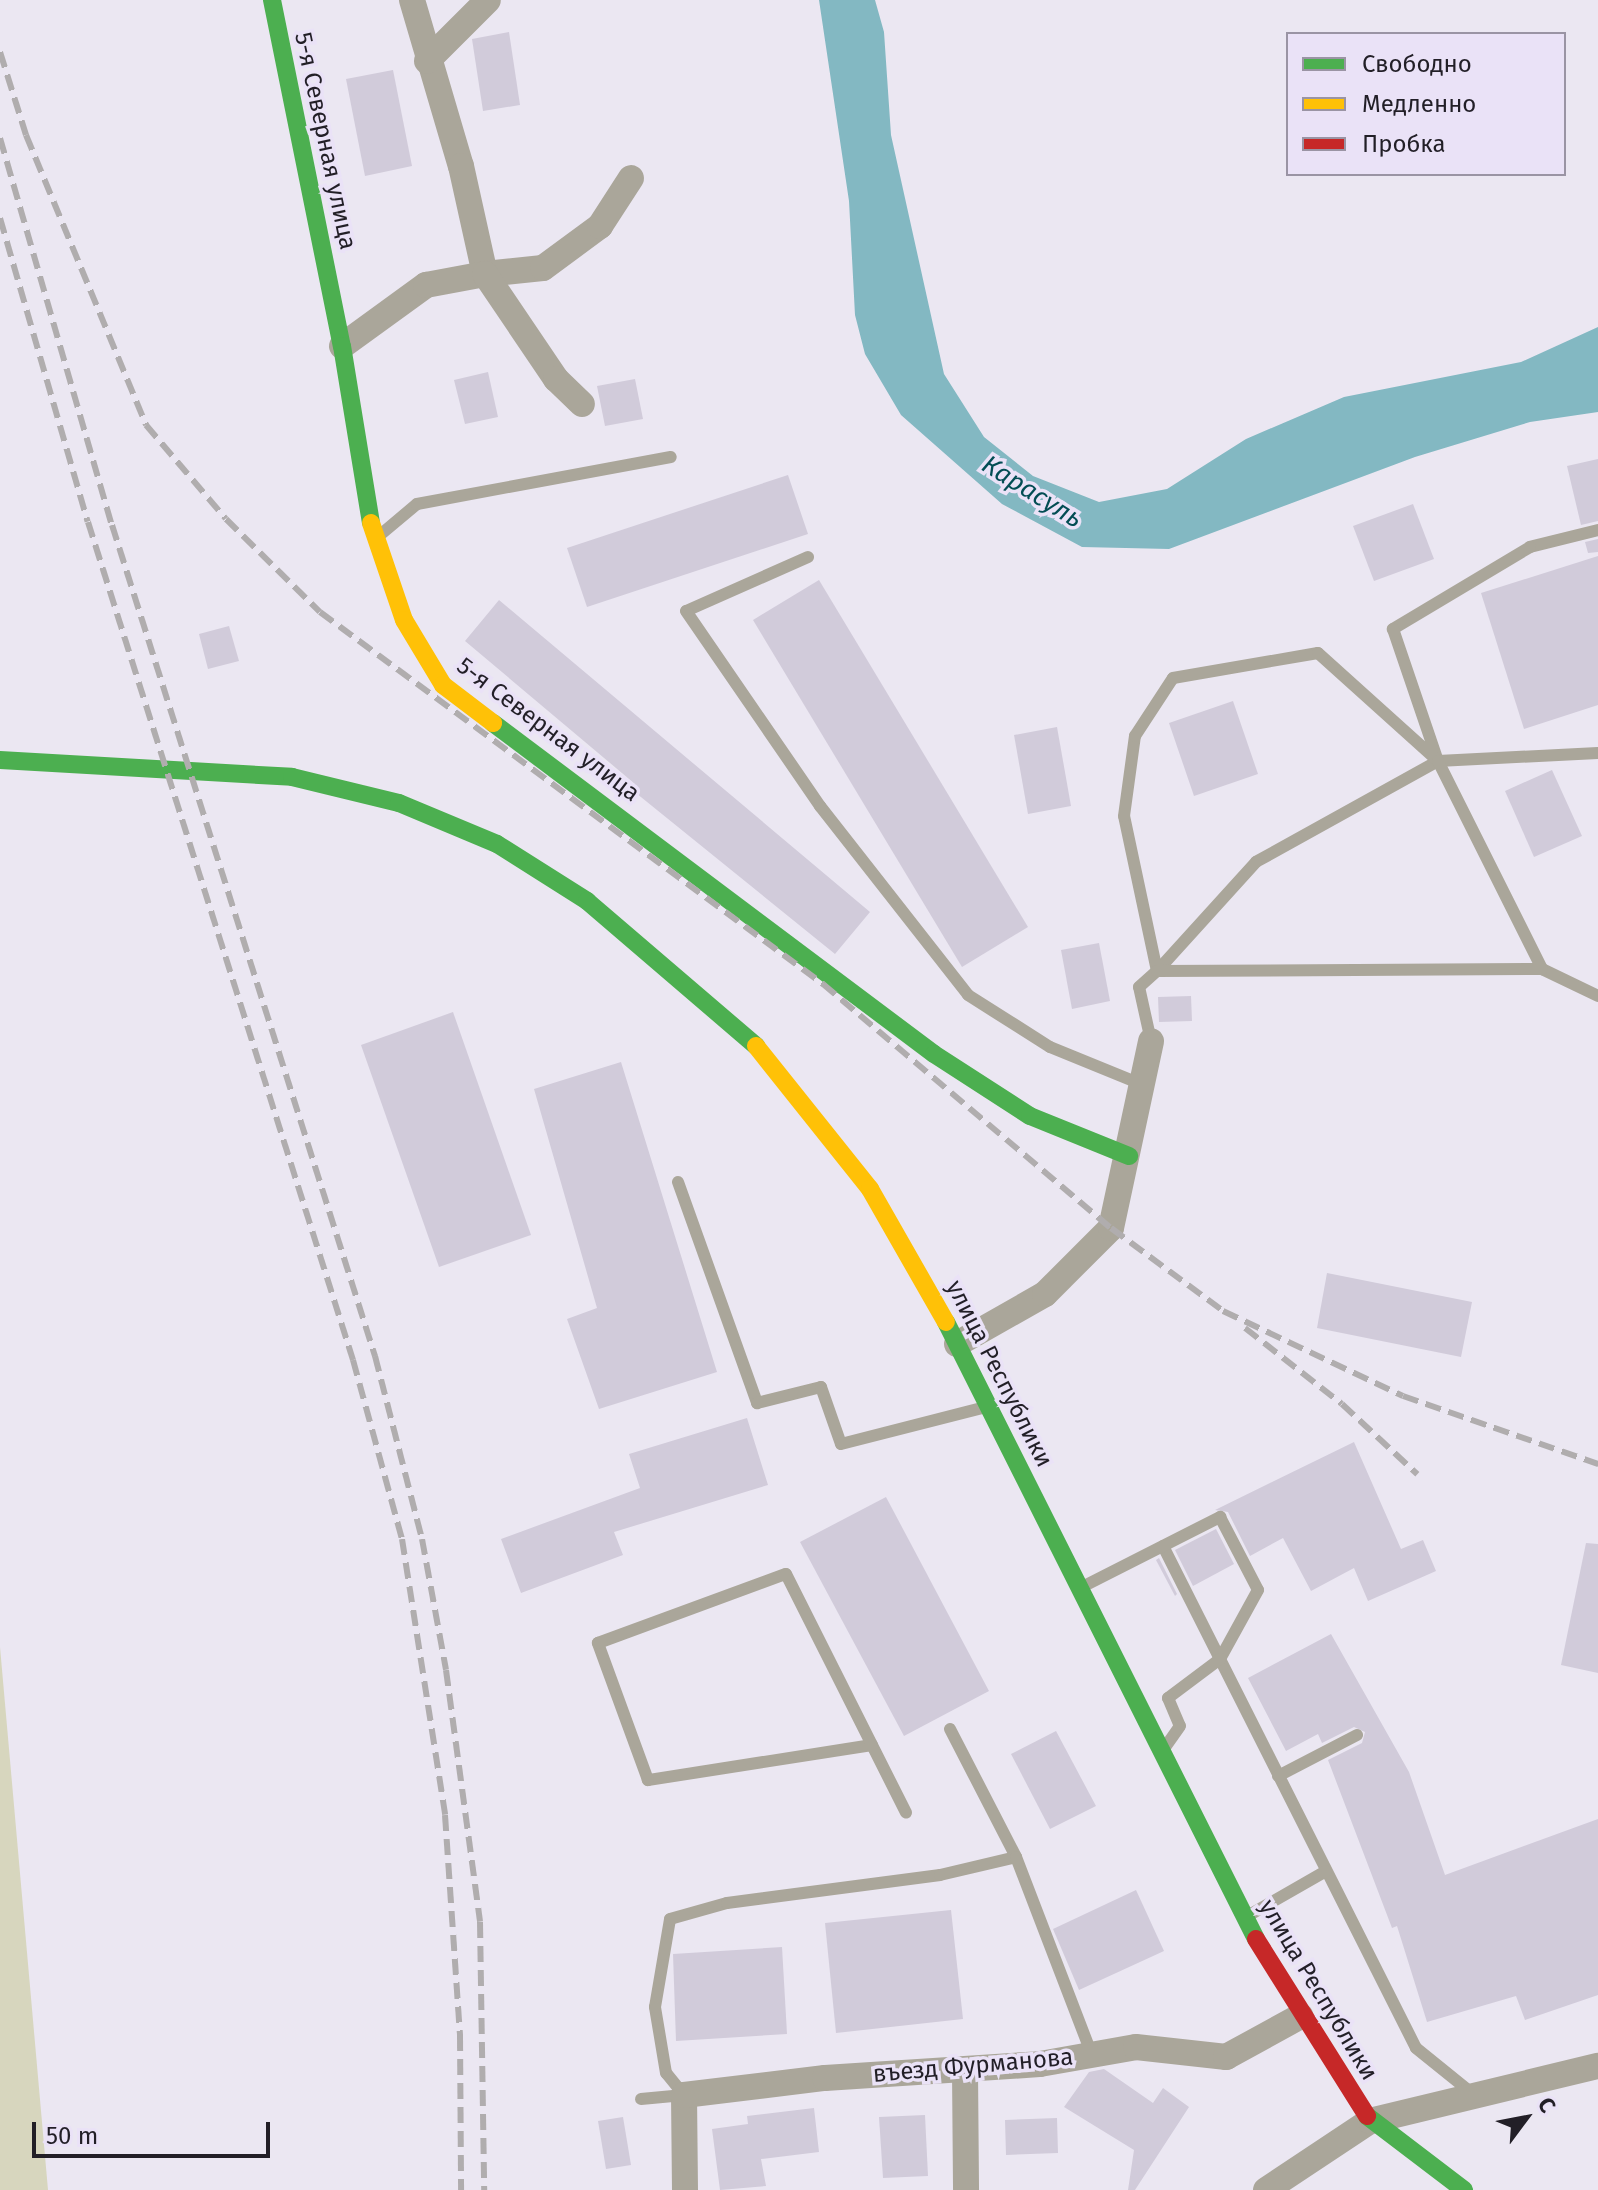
<!DOCTYPE html>
<meta charset="utf-8">
<style>
body{margin:0}
#map{position:relative;width:1598px;height:2190px;overflow:hidden;background:#ebe7f2;font-family:"Fira Sans",sans-serif}
div>[style]{position:absolute}
.green>*{inset:0;background:#d7d6be}
.water>*{inset:0;background:#83b8c2}
.building>*{inset:0;background:#d1cbda}
.lane>*{height:12px;margin:-6px;padding:0 6px;transform-origin:6px;border-radius:6px;background:#aaa69a}
.street>*{height:26px;margin:-13px;padding:0 13px;transform-origin:13px;border-radius:13px;background:#aaa69a}
.fast>*{height:18px;margin:-9px;padding:0 9px;transform-origin:9px;border-radius:9px;background:#4caf50}
.slow>*{height:18px;margin:-9px;padding:0 9px;transform-origin:9px;border-radius:9px;background:#ffc107}
.jam>*{height:18px;margin:-9px;padding:0 9px;transform-origin:9px;border-radius:9px;background:#c62828}
.rail>*{height:6px;margin-top:-3px;transform-origin:0;background:repeating-linear-gradient(90deg,#b0adae 0 16px,transparent 0 24px)}
span{translate:-50% -50%;white-space:nowrap;text-align:center;line-height:1.15;-webkit-text-stroke:7px #eae2f7;paint-order:stroke}
.street-label{font-size:24px;color:#221f27}
.water-label{font-size:26px;color:#034d54;font-style:italic}
.legend{position:absolute;left:1286px;top:32px;width:280px;height:144px;box-sizing:border-box;background:#eae2f7;border:2px solid #9a94a4;margin:0;padding:10px 14px;list-style:none;font-size:24px;color:#221f27}
.legend li{display:flex;align-items:center;gap:16px;height:40px}
.legend b{width:40px;border:2px solid #9a94a4}
.north{position:absolute;left:1486px;top:2078px;width:80px;height:80px;-webkit-text-stroke:6px #eae2f7;paint-order:stroke;rotate:58deg;font-size:22px;font-weight:700;line-height:32px;text-align:center;color:#221f27}
.north::after{content:'';display:block;margin:auto;width:28px;height:36px;background:#221f27;clip-path:polygon(50% 0,100% 100%,50% 72%,0 100%)}
.scale{position:absolute;left:32px;top:2122px;width:238px;height:36px;box-sizing:border-box;border:4px solid #221f27;border-top:0;padding-left:10px;font-size:24px;line-height:28px;white-space:nowrap;color:#221f27;-webkit-text-stroke:6px #eae2f7;paint-order:stroke}
</style>
<div id="map">
<div class="green">
<div style="clip-path:polygon(0 1647px,48px 2190px,0 2190px)"></div>
</div>
<div class="water">
<div style="clip-path:polygon(819px 0,875px 0,884px 32px,891px 135px,944px 374px,984px 437px,1033px 476px,1099px 502px,1167px 489px,1246px 439px,1344px 397px,1521px 362px,1598px 327px,1598px 412px,1530px 422px,1415px 457px,1169px 549px,1082px 547px,1002px 504px,901px 415px,865px 354px,855px 315px,849px 201px)"></div>
</div>
<div class="building">
<div style="clip-path:polygon(509px 32px,520px 105px,483px 111px,472px 39px)"></div>
<div style="clip-path:polygon(393px 70px,412px 166px,365px 176px,346px 79px)"></div>
<div style="clip-path:polygon(488px 372px,498px 417px,465px 424px,454px 380px)"></div>
<div style="clip-path:polygon(635px 379px,643px 419px,605px 426px,597px 386px)"></div>
<div style="clip-path:polygon(1598px 459px,1598px 521px,1581px 525px,1567px 466px)"></div>
<div style="clip-path:polygon(788px 475px,808px 534px,587px 607px,567px 548px)"></div>
<div style="clip-path:polygon(1413px 504px,1434px 559px,1374px 581px,1353px 526px)"></div>
<div style="clip-path:polygon(1598px 539px,1598px 552px,1588px 553px,1585px 542px)"></div>
<div style="clip-path:polygon(1598px 556px,1598px 705px,1524px 729px,1481px 593px)"></div>
<div style="clip-path:polygon(819px 580px,1028px 927px,962px 967px,753px 620px)"></div>
<div style="clip-path:polygon(499px 600px,870px 912px,835px 954px,631px 789px,635px 784px,465px 641px)"></div>
<div style="clip-path:polygon(229px 626px,239px 661px,208px 669px,199px 634px)"></div>
<div style="clip-path:polygon(1233px 701px,1258px 774px,1194px 796px,1169px 723px)"></div>
<div style="clip-path:polygon(1057px 727px,1071px 806px,1028px 814px,1014px 735px)"></div>
<div style="clip-path:polygon(1552px 770px,1582px 836px,1534px 857px,1505px 791px)"></div>
<div style="clip-path:polygon(1099px 943px,1110px 1001px,1072px 1009px,1061px 950px)"></div>
<div style="clip-path:polygon(1191px 996px,1192px 1021px,1159px 1022px,1158px 997px)"></div>
<div style="clip-path:polygon(453px 1012px,531px 1235px,439px 1267px,361px 1045px)"></div>
<div style="clip-path:polygon(621px 1062px,717px 1372px,599px 1409px,567px 1319px,597px 1308px,534px 1089px)"></div>
<div style="clip-path:polygon(1327px 1273px,1472px 1302px,1461px 1357px,1317px 1328px)"></div>
<div style="clip-path:polygon(747px 1418px,768px 1485px,614px 1532px,623px 1555px,521px 1593px,501px 1539px,640px 1488px,629px 1454px)"></div>
<div style="clip-path:polygon(1354px 1442px,1401px 1549px,1423px 1540px,1436px 1571px,1368px 1601px,1354px 1568px,1311px 1591px,1283px 1538px,1250px 1556px,1228px 1512px,1215px 1510px)"></div>
<div style="clip-path:polygon(886px 1497px,989px 1691px,904px 1736px,800px 1542px)"></div>
<div style="clip-path:polygon(1216px 1529px,1234px 1564px,1193px 1586px,1175px 1550px)"></div>
<div style="clip-path:polygon(1586px 1543px,1598px 1544px,1598px 1673px,1561px 1665px)"></div>
<div style="clip-path:polygon(1159px 1558px,1177px 1594px,1175px 1596px,1156px 1560px)"></div>
<div style="clip-path:polygon(1331px 1634px,1409px 1772px,1445px 1875px,1598px 1819px,1598px 1995px,1525px 2020px,1516px 1996px,1427px 2022px,1397px 1926px,1392px 1928px,1328px 1760px,1362px 1743px,1365px 1732px,1354px 1727px,1322px 1743px,1318px 1734px,1286px 1751px,1248px 1678px)"></div>
<div style="clip-path:polygon(1056px 1731px,1096px 1806px,1050px 1829px,1011px 1754px)"></div>
<div style="clip-path:polygon(1136px 1890px,1164px 1951px,1079px 1990px,1053px 1929px)"></div>
<div style="clip-path:polygon(951px 1910px,963px 2019px,836px 2033px,825px 1923px)"></div>
<div style="clip-path:polygon(782px 1947px,787px 2034px,676px 2041px,673px 1954px)"></div>
<div style="clip-path:polygon(1104px 2069px,1153px 2103px,1163px 2088px,1189px 2107px,1135px 2190px,1128px 2190px,1134px 2150px,1064px 2107px,1089px 2072px)"></div>
<div style="clip-path:polygon(814px 2108px,819px 2152px,761px 2159px,766px 2186px,720px 2190px,712px 2129px,748px 2124px,747px 2116px)"></div>
<div style="clip-path:polygon(925px 2115px,928px 2176px,883px 2178px,879px 2117px)"></div>
<div style="clip-path:polygon(623px 2117px,631px 2165px,606px 2169px,598px 2121px)"></div>
<div style="clip-path:polygon(1057px 2118px,1058px 2153px,1006px 2155px,1005px 2120px)"></div>
</div>
<div class="lane">
<div style="left:1598px;top:530px;width:70px;rotate:166deg"></div>
<div style="left:1530px;top:547px;width:160px;rotate:149.1deg"></div>
<div style="left:1393px;top:629px;width:139px;rotate:71.2deg"></div>
<div style="left:1438px;top:761px;width:160px;rotate:-2.9deg"></div>
<div style="left:380px;top:535px;width:48px;rotate:-40deg"></div>
<div style="left:417px;top:504px;width:258px;rotate:-10.5deg"></div>
<div style="left:808px;top:557px;width:133px;rotate:156.1deg"></div>
<div style="left:686px;top:611px;width:237px;rotate:55.5deg"></div>
<div style="left:820px;top:806px;width:240px;rotate:51.9deg"></div>
<div style="left:968px;top:995px;width:97px;rotate:32.4deg"></div>
<div style="left:1050px;top:1047px;width:100px;rotate:22.2deg"></div>
<div style="left:1438px;top:761px;width:208px;rotate:151deg"></div>
<div style="left:1256px;top:862px;width:147px;rotate:132.2deg"></div>
<div style="left:1157px;top:971px;width:158px;rotate:-102deg"></div>
<div style="left:1124px;top:816px;width:81px;rotate:-82.2deg"></div>
<div style="left:1135px;top:736px;width:69px;rotate:-56.8deg"></div>
<div style="left:1173px;top:678px;width:147px;rotate:-9.8deg"></div>
<div style="left:1318px;top:653px;width:161px;rotate:42deg"></div>
<div style="left:1438px;top:761px;width:233px;rotate:63.4deg"></div>
<div style="left:1542px;top:969px;width:62px;rotate:25.7deg"></div>
<div style="left:1151px;top:1041px;width:55px;rotate:-102.5deg"></div>
<div style="left:1139px;top:987px;width:24px;rotate:-42deg"></div>
<div style="left:1157px;top:971px;width:385px;rotate:-0.3deg"></div>
<div style="left:678px;top:1182px;width:235px;rotate:70.3deg"></div>
<div style="left:757px;top:1403px;width:66px;rotate:-14deg"></div>
<div style="left:821px;top:1387px;width:60px;rotate:70.7deg"></div>
<div style="left:841px;top:1444px;width:146px;rotate:-14.3deg"></div>
<div style="left:1163px;top:1546px;width:562px;rotate:63.25deg"></div>
<div style="left:1416px;top:2048px;width:73px;rotate:38.9deg"></div>
<div style="left:1084px;top:1586px;width:153px;rotate:-26.9deg"></div>
<div style="left:1220px;top:1517px;width:82px;rotate:62.5deg"></div>
<div style="left:1258px;top:1590px;width:79px;rotate:118.8deg"></div>
<div style="left:1220px;top:1659px;width:65px;rotate:143.1deg"></div>
<div style="left:1168px;top:1698px;width:30px;rotate:67deg"></div>
<div style="left:1180px;top:1726px;width:24px;rotate:125deg"></div>
<div style="left:950px;top:1729px;width:144px;rotate:62.7deg"></div>
<div style="left:872px;top:1745px;width:227px;rotate:171.1deg"></div>
<div style="left:648px;top:1780px;width:146px;rotate:-110.1deg"></div>
<div style="left:598px;top:1643px;width:200px;rotate:-20.2deg"></div>
<div style="left:786px;top:1574px;width:267px;rotate:63.3deg"></div>
<div style="left:1278px;top:1776px;width:89px;rotate:-27.4deg"></div>
<div style="left:1251px;top:1914px;width:86px;rotate:-29.8deg"></div>
<div style="left:684px;top:2095px;width:28px;rotate:-129deg"></div>
<div style="left:666px;top:2073px;width:67px;rotate:-99.5deg"></div>
<div style="left:655px;top:2007px;width:89px;rotate:-80.3deg"></div>
<div style="left:670px;top:1919px;width:59px;rotate:-15.7deg"></div>
<div style="left:727px;top:1903px;width:215px;rotate:-7.5deg"></div>
<div style="left:940px;top:1875px;width:78px;rotate:-13.3deg"></div>
<div style="left:1016px;top:1857px;width:212px;rotate:69deg"></div>
<div style="left:641px;top:2099px;width:43px;rotate:-5.3deg"></div>
</div>
<div class="street">
<div style="left:412px;top:0;width:173px;rotate:73.6deg"></div>
<div style="left:461px;top:166px;width:111px;rotate:77.5deg"></div>
<div style="left:485px;top:274px;width:58px;rotate:-5.9deg"></div>
<div style="left:543px;top:268px;width:71px;rotate:-36.4deg"></div>
<div style="left:600px;top:226px;width:57px;rotate:-57.1deg"></div>
<div style="left:427px;top:61px;width:86px;rotate:-45deg"></div>
<div style="left:342px;top:346px;width:104px;rotate:-36deg"></div>
<div style="left:426px;top:285px;width:60px;rotate:-10.6deg"></div>
<div style="left:485px;top:274px;width:127px;rotate:55.9deg"></div>
<div style="left:556px;top:379px;width:36px;rotate:44deg"></div>
<div style="left:957px;top:1344px;width:101px;rotate:-29.6deg"></div>
<div style="left:1045px;top:1294px;width:93px;rotate:-45deg"></div>
<div style="left:1111px;top:1228px;width:191px;rotate:-77.9deg"></div>
<div style="left:965px;top:2071px;width:119px;rotate:89.5deg"></div>
<div style="left:685px;top:2190px;width:95px;rotate:-90.6deg"></div>
<div style="left:684px;top:2095px;width:142px;rotate:-6.9deg"></div>
<div style="left:825px;top:2078px;width:215px;rotate:-3.7deg"></div>
<div style="left:1040px;top:2064px;width:97px;rotate:-10deg"></div>
<div style="left:1136px;top:2047px;width:91px;rotate:6.3deg"></div>
<div style="left:1226px;top:2057px;width:85px;rotate:-28.7deg"></div>
<div style="left:1266px;top:2190px;width:125px;rotate:-33.6deg"></div>
<div style="left:1370px;top:2121px;width:235px;rotate:-13.6deg"></div>
</div>
<div class="fast">
<div style="left:272px;top:0;width:353px;rotate:78.6deg"></div>
<div style="left:342px;top:346px;width:179px;rotate:80.7deg"></div>
<div style="left:493px;top:723px;width:551px;rotate:36.89deg"></div>
<div style="left:934px;top:1054px;width:114px;rotate:32.9deg"></div>
<div style="left:1030px;top:1116px;width:107px;rotate:22deg"></div>
<div style="left:0;top:760px;width:292px;rotate:3.3deg"></div>
<div style="left:292px;top:777px;width:110px;rotate:13.7deg"></div>
<div style="left:399px;top:803px;width:106px;rotate:22.7deg"></div>
<div style="left:497px;top:844px;width:107px;rotate:32.3deg"></div>
<div style="left:587px;top:901px;width:223px;rotate:40.6deg"></div>
<div style="left:946px;top:1322px;width:690px;rotate:63.32deg"></div>
<div style="left:1367px;top:2116px;width:122px;rotate:37.3deg"></div>
</div>
<div class="slow">
<div style="left:371px;top:523px;width:102px;rotate:71.2deg"></div>
<div style="left:404px;top:620px;width:76px;rotate:59deg"></div>
<div style="left:443px;top:685px;width:63px;rotate:37.2deg"></div>
<div style="left:756px;top:1046px;width:183px;rotate:51.4deg"></div>
<div style="left:870px;top:1189px;width:153px;rotate:60.3deg"></div>
</div>
<div class="jam">
<div style="left:1256px;top:1939px;width:209px;rotate:57.9deg"></div>
</div>
<div class="rail">
<div style="left:0;top:52px;width:87px;rotate:72.6deg"></div>
<div style="left:26px;top:135px;width:314px;rotate:67.5deg"></div>
<div style="left:146px;top:425px;width:123px;rotate:49.6deg"></div>
<div style="left:226px;top:519px;width:132px;rotate:44.7deg"></div>
<div style="left:320px;top:612px;width:626px;rotate:36.49deg"></div>
<div style="left:823px;top:984px;width:377px;rotate:40.3deg"></div>
<div style="left:1111px;top:1228px;width:139px;rotate:36.5deg"></div>
<div style="left:1223px;top:1311px;width:199px;rotate:25.3deg"></div>
<div style="left:1403px;top:1396px;width:207px;rotate:19.2deg"></div>
<div style="left:0;top:138px;width:403px;rotate:73.9deg"></div>
<div style="left:112px;top:525px;width:872px;rotate:72.44deg"></div>
<div style="left:375px;top:1356px;width:189px;rotate:75.6deg"></div>
<div style="left:422px;top:1539px;width:133px;rotate:79.6deg"></div>
<div style="left:446px;top:1670px;width:254px;rotate:82.3deg"></div>
<div style="left:480px;top:1922px;width:268px;rotate:89.1deg"></div>
<div style="left:0;top:218px;width:316px;rotate:73.9deg"></div>
<div style="left:88px;top:522px;width:879px;rotate:72.45deg"></div>
<div style="left:353px;top:1360px;width:186px;rotate:74.7deg"></div>
<div style="left:402px;top:1539px;width:279px;rotate:81.1deg"></div>
<div style="left:445px;top:1815px;width:221px;rotate:86.1deg"></div>
<div style="left:460px;top:2035px;width:155px;rotate:89.6deg"></div>
<div style="left:1245px;top:1328px;width:123px;rotate:38.1deg"></div>
<div style="left:1342px;top:1404px;width:103px;rotate:43deg"></div>
</div>
<div class="street-label">
<span style="left:325px;top:141px;rotate:78deg">5-я Северная улица</span>
<span style="left:548px;top:730px;rotate:37deg">5-я Северная улица</span>
<span style="left:999px;top:1374px;rotate:63deg">улица Республики</span>
<span style="left:1318px;top:1990px;rotate:59deg">улица Республики</span>
<span style="left:973px;top:2066px;rotate:-5deg">въезд Фурманова</span>
</div>
<div class="water-label">
<span style="left:1032px;top:492px;rotate:32deg">Карасуль</span>
</div>
<ul class="legend">
<li><b style="height:10px;background:#4caf50"></b>Свободно</li>
<li><b style="height:10px;background:#ffc107"></b>Медленно</li>
<li><b style="height:10px;background:#c62828"></b>Пробка</li>
</ul>
<div class="north">С</div>
<div class="scale">50 m</div>
</div>
